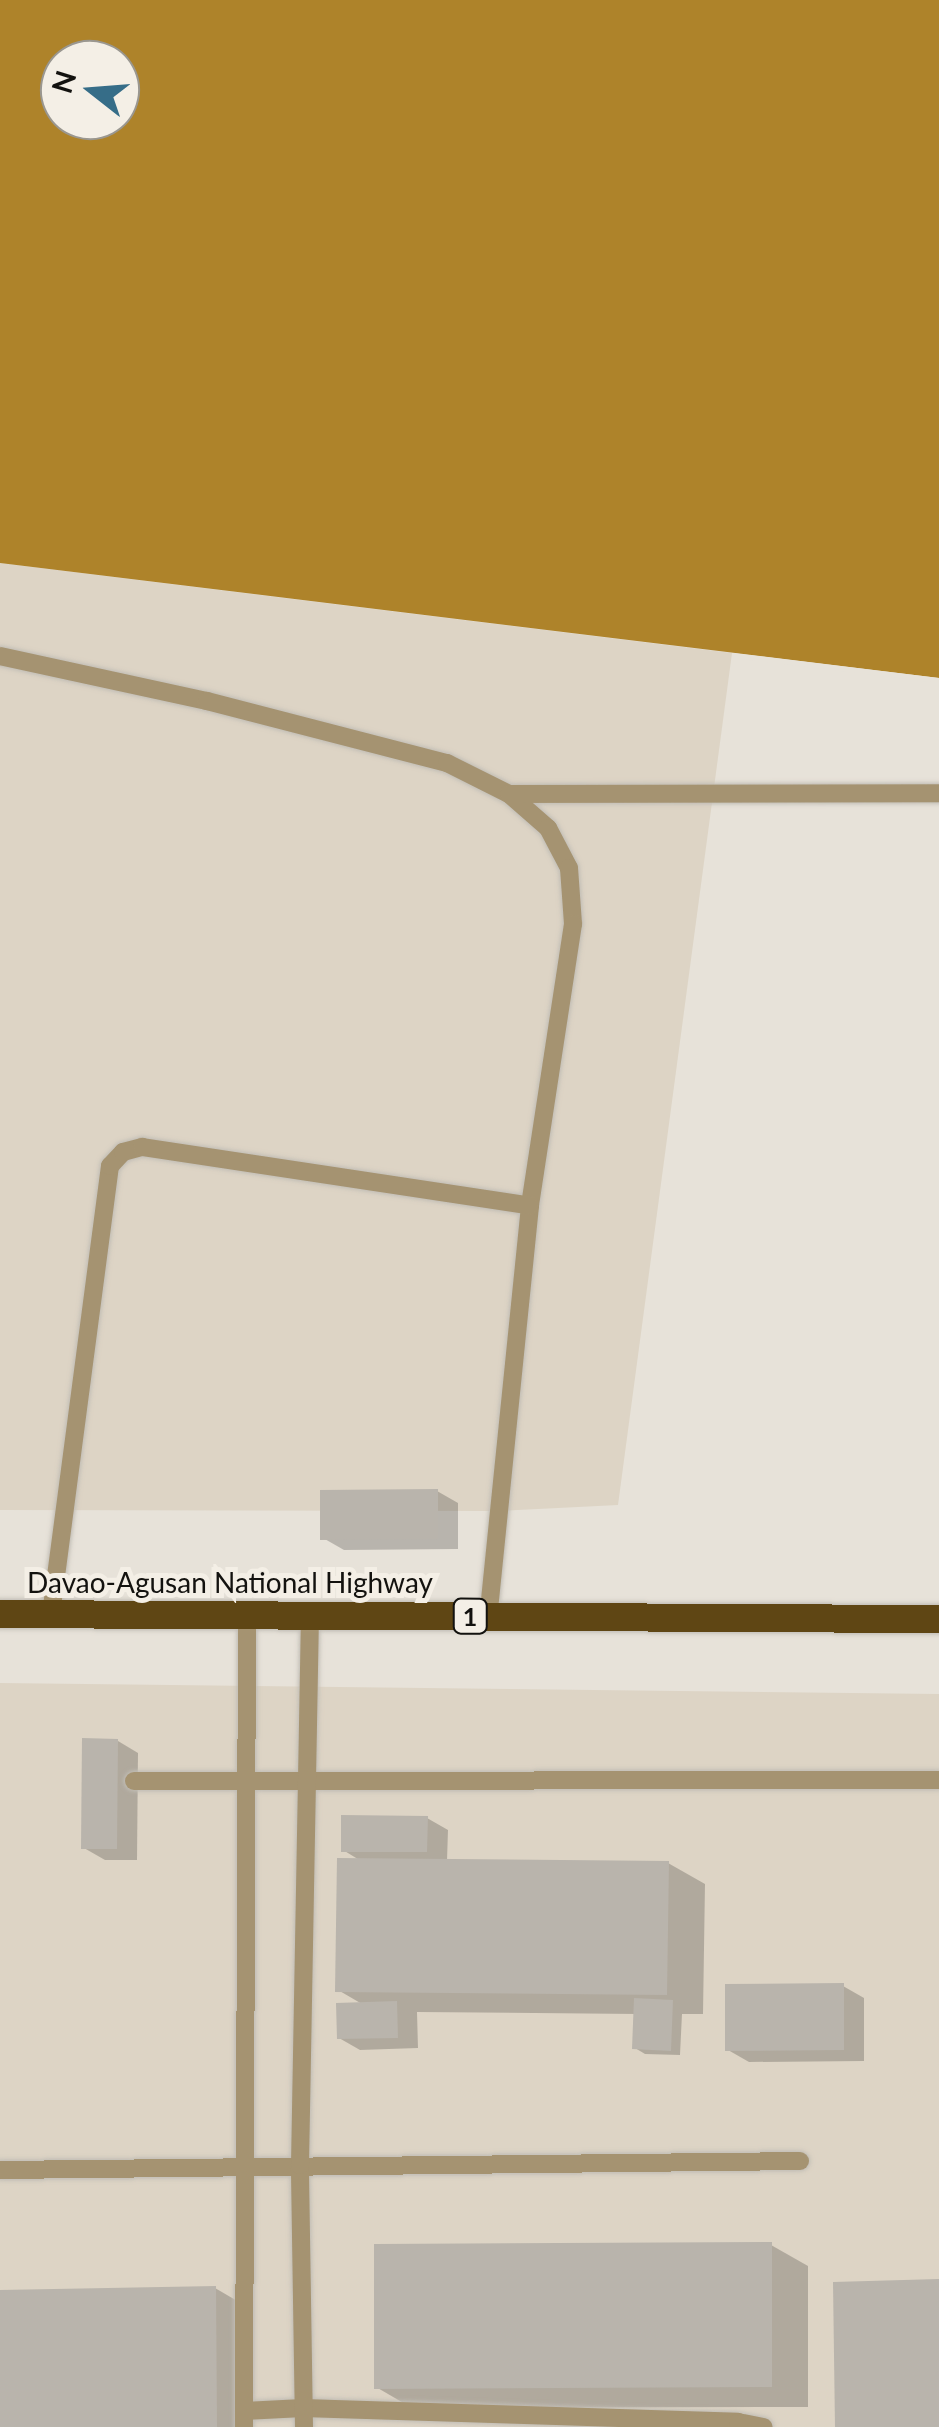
<!DOCTYPE html>
<style>
body{margin:0}
#map{position:relative;width:939px;height:2427px;overflow:hidden;background:#e7e2d9;font-family:Lato,sans-serif}
div>[style]{position:absolute}
.built>*{inset:0;background:#ddd4c5}
.water>*{inset:0;background:#ae832a}
.pier>*{inset:0;background:#e7e2d9}
.shadow>*{inset:0;background:#0003}
.building>*{inset:0;background:#b9b4ac}
.roads{filter:drop-shadow(0 0 2px #c1bdb5) drop-shadow(0 0 2px #c1bdb5)}
.service>*{height:18px;margin:-9px;padding:0 9px;transform-origin:9px;border-radius:9px;background:#a59371}
.trunk>*{height:28px;margin:-14px;padding:0 14px;transform-origin:14px;border-radius:14px;background:#5f4614}
span{translate:-50% -50%;white-space:nowrap;text-align:center;line-height:1.15;-webkit-text-stroke:10px #f4efe6;paint-order:stroke}
.shield-label span{padding:2px 8px;background:#f4efe6;border:2px solid;border-radius:8px;-webkit-text-stroke-width:0}
.shield-label{font-size:25px;color:#13120f;font-weight:700}
.street-label{font-size:28px;color:#13120f}
.north{position:absolute;left:40px;top:40px;width:100px;height:100px;box-sizing:border-box;background:#f4efe6;border:2px solid #9a9790;border-radius:50%;rotate:287deg;font-size:28px;font-weight:700;line-height:40px;text-align:center;color:#13120f}
.north::after{content:'';display:block;margin:auto;width:35px;height:45px;background:#366d88;clip-path:polygon(50% 0,100% 100%,50% 72%,0 100%)}
</style>
<div id="map">
<div class="built">
<div style="clip-path:polygon(0 563px,732px 653px,618px 1505px,497px 1511px,0 1510px)"></div>
<div style="clip-path:polygon(0 1683px,939px 1694px,939px 2427px,0 2427px)"></div>
</div>
<div class="water">
<div style="clip-path:polygon(evenodd,0 0,939px 0,939px 678px,0 563px,0 0,60px 60px,120px 60px,120px 120px,60px 120px,60px 60px)"></div>
</div>
<div class="pier">
<div style="clip-path:polygon(732px 653px,939px 678px,939px 683px,732px 658px)"></div>
</div>
<div class="shadow">
<div style="clip-path:polygon(437px 1491px,458px 1503px,458px 1549px,344px 1550px,323px 1538px)"></div>
<div style="clip-path:polygon(118px 1741px,138px 1753px,137px 1860px,105px 1860px,84px 1848px)"></div>
<div style="clip-path:polygon(427px 1818px,448px 1830px,447px 1861px,668px 1863px,705px 1884px,703px 2014px,682px 2014px,680px 2055px,645px 2054px,635px 2048px,636px 2014px,417px 2012px,418px 2048px,360px 2050px,339px 2038px,362px 2004px,338px 1990px,361px 1861px,343px 1850px)"></div>
<div style="clip-path:polygon(843px 1986px,864px 1998px,864px 2061px,749px 2062px,728px 2050px)"></div>
<div style="clip-path:polygon(771px 2245px,808px 2266px,808px 2407px,412px 2408px,376px 2387px)"></div>
<div style="clip-path:polygon(215px 2288px,251px 2309px,253px 2427px,0 2427px,0 2292px)"></div>
</div>
<div class="building">
<div style="clip-path:polygon(438px 1489px,438px 1539px,320px 1540px,320px 1490px)"></div>
<div style="clip-path:polygon(82px 1738px,118px 1739px,117px 1849px,81px 1849px)"></div>
<div style="clip-path:polygon(341px 1815px,428px 1816px,427px 1852px,341px 1852px)"></div>
<div style="clip-path:polygon(337px 1858px,669px 1861px,667px 1995px,335px 1992px)"></div>
<div style="clip-path:polygon(844px 1983px,844px 2050px,725px 2051px,725px 1984px)"></div>
<div style="clip-path:polygon(634px 1998px,673px 2000px,671px 2051px,632px 2049px)"></div>
<div style="clip-path:polygon(397px 2001px,398px 2038px,337px 2039px,336px 2003px)"></div>
<div style="clip-path:polygon(772px 2242px,772px 2387px,374px 2389px,374px 2244px)"></div>
<div style="clip-path:polygon(939px 2279px,939px 2427px,835px 2427px,833px 2282px)"></div>
<div style="clip-path:polygon(216px 2286px,217px 2427px,0 2427px,0 2290px)"></div>
</div>
<div class="roads">
<div class="service">
<div style="left:0;top:656px;width:212px;rotate:12.3deg"></div>
<div style="left:207px;top:701px;width:248px;rotate:14.5deg"></div>
<div style="left:447px;top:763px;width:69px;rotate:26.6deg"></div>
<div style="left:509px;top:794px;width:52px;rotate:41.1deg"></div>
<div style="left:548px;top:828px;width:45px;rotate:62.3deg"></div>
<div style="left:569px;top:868px;width:56px;rotate:85.9deg"></div>
<div style="left:573px;top:924px;width:285px;rotate:98.7deg"></div>
<div style="left:530px;top:1206px;width:412px;rotate:95.8deg"></div>
<div style="left:509px;top:794px;width:430px;rotate:-0.1deg"></div>
<div style="left:51px;top:1614px;width:452px;rotate:-82.5deg"></div>
<div style="left:110px;top:1166px;width:19px;rotate:-47deg"></div>
<div style="left:123px;top:1152px;width:20px;rotate:-15deg"></div>
<div style="left:142px;top:1147px;width:392px;rotate:8.6deg"></div>
<div style="left:134px;top:1781px;width:805px;rotate:-0.07deg"></div>
<div style="left:0;top:2170px;width:800px;rotate:-0.64deg"></div>
<div style="left:244px;top:2411px;width:59px;rotate:-2.9deg"></div>
<div style="left:303px;top:2408px;width:435px;rotate:1.8deg"></div>
<div style="left:738px;top:2422px;width:26px;rotate:11deg"></div>
<div style="left:244px;top:2427px;width:812px;rotate:-89.79deg"></div>
<div style="left:304px;top:2427px;width:262px;rotate:-90.9deg"></div>
<div style="left:300px;top:2165px;width:550px;rotate:-88.96deg"></div>
</div>
<div class="trunk">
<div style="left:0;top:1614px;width:939px;rotate:0.31deg"></div>
</div>
</div>
<div class="shield-label">
<span style="left:470px;top:1616px">1</span>
</div>
<div class="street-label">
<span style="left:230px;top:1582px">Davao-Agusan National Highway</span>
</div>
<div class="north">N</div>
</div>
